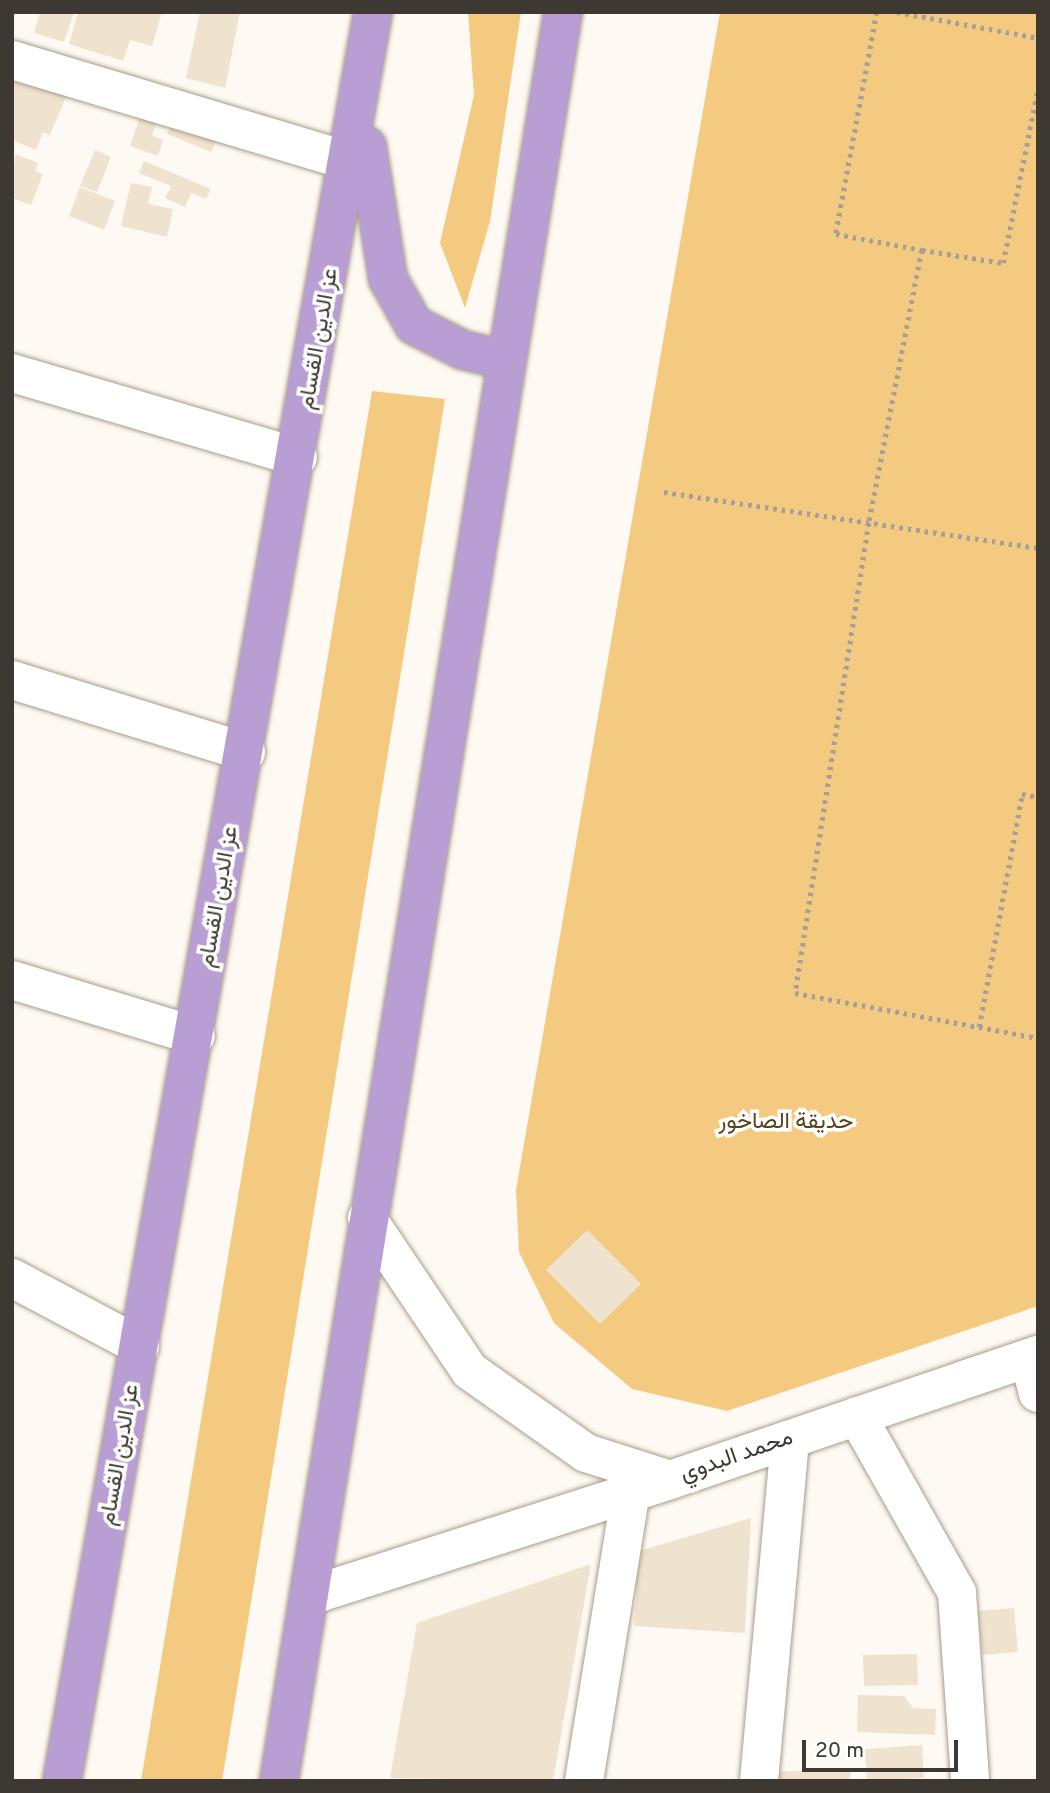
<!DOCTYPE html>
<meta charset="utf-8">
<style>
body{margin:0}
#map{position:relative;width:1050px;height:1793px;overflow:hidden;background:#fef9f2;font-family:Overpass,Vazirmatn,sans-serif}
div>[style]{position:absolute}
.green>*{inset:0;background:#f4ca80}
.building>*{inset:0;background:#efe3d0}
.path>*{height:4.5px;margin-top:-2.25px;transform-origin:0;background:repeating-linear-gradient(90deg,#a49f98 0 3.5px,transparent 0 8.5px)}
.roads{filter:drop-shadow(0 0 2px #a89d8b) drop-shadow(0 0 2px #a89d8b)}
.minor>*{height:38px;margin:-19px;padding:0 19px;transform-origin:19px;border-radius:19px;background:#fff}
.trunk>*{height:38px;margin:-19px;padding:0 19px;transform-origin:19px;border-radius:19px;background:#b89ed2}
span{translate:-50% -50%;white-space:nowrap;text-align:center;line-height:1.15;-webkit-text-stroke:7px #fff;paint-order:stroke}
.street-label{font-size:23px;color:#3d3831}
.park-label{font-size:23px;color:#58431c}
.frame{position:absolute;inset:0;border:14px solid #3d3831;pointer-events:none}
.scale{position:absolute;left:802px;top:1740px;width:156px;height:32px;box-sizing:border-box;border:4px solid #3d3831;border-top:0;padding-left:9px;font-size:21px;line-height:24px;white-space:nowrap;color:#3d3831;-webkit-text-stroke:5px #fff;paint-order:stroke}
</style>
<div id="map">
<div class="green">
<div style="clip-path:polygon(468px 12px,521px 12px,490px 221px,465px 308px,440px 243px,474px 95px)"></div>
<div style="clip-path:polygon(720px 12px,1038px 12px,1038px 1306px,727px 1411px,632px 1389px,554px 1323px,519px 1252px,516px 1190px)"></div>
<div style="clip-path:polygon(372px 391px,445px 399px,242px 1658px,222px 1781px,141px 1781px)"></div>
</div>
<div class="building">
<div style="clip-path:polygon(40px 12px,74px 12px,64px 42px,34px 33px)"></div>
<div style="clip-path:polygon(78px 12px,162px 12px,152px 46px,130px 40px,123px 61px,69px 44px)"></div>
<div style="clip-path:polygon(200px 12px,240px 12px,225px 88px,186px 78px)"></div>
<div style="clip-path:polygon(12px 66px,69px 90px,50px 135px,43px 132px,36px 150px,12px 140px)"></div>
<div style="clip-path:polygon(143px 108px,160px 114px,152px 135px,163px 140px,158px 156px,130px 146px)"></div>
<div style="clip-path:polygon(172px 122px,217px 140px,211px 152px,167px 134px)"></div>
<div style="clip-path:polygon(95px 150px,111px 157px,97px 192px,80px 186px)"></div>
<div style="clip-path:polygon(15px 154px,38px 163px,35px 171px,43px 174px,31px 205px,12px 198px)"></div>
<div style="clip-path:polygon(144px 161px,211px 189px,206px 199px,191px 193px,185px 207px,165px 198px,171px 186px,139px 173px)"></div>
<div style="clip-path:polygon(131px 183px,152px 187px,148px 204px,173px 209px,167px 237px,121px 226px)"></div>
<div style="clip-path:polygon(80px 187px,115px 201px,104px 230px,69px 216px)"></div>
<div style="clip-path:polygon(587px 1230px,641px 1284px,600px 1324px,546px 1270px)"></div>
<div style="clip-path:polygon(751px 1518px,745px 1633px,634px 1626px,639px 1551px)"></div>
<div style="clip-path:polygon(591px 1564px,553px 1781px,390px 1778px,417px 1623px)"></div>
<div style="clip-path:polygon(1014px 1608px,1018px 1652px,982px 1655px,978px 1611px)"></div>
<div style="clip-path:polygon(917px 1654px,918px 1685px,864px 1686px,863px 1655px)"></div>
<div style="clip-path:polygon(858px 1695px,904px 1696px,913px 1708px,936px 1709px,935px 1735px,857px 1732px)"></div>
<div style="clip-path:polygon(922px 1745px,924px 1778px,867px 1781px,865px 1749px)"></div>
<div style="clip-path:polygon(850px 1769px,851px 1781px,766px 1781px,766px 1772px)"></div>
</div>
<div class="path">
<div style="left:877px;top:12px;width:226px;rotate:100.5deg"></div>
<div style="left:836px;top:234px;width:87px;rotate:10.5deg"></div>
<div style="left:922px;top:250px;width:278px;rotate:101deg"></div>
<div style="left:869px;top:523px;width:476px;rotate:98.9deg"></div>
<div style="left:795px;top:993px;width:187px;rotate:10.5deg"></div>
<div style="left:979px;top:1027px;width:237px;rotate:-79.5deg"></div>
<div style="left:1022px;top:794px;width:16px;rotate:11deg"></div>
<div style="left:897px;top:12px;width:143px;rotate:10.4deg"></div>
<div style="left:922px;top:250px;width:82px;rotate:9.1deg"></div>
<div style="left:1003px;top:263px;width:178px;rotate:-78.7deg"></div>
<div style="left:664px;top:492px;width:378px;rotate:8.5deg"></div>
<div style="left:979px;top:1027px;width:60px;rotate:10.6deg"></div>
</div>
<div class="roads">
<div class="minor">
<div style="left:12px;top:60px;width:355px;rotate:16.7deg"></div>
<div style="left:12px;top:373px;width:298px;rotate:16.4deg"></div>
<div style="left:12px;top:680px;width:245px;rotate:17.1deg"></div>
<div style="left:12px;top:980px;width:192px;rotate:16.9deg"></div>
<div style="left:367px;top:1218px;width:184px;rotate:56.1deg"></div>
<div style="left:470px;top:1371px;width:142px;rotate:35.3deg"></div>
<div style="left:586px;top:1453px;width:88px;rotate:17.8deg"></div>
<div style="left:670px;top:1480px;width:389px;rotate:-18.8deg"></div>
<div style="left:12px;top:1278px;width:145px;rotate:28deg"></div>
<div style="left:1029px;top:1358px;width:36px;rotate:76deg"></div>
<div style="left:857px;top:1416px;width:203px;rotate:60.5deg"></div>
<div style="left:957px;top:1593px;width:188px;rotate:86deg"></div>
<div style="left:309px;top:1596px;width:379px;rotate:-17.8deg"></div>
<div style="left:584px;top:1781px;width:293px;rotate:-80.8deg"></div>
<div style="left:759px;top:1781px;width:343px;rotate:-84.8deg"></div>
</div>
<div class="trunk">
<div style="left:367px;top:146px;width:135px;rotate:81deg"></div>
<div style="left:388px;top:279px;width:53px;rotate:60.5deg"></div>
<div style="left:414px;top:325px;width:55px;rotate:27deg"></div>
<div style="left:463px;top:350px;width:43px;rotate:13.4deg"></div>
<div style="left:62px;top:1781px;width:1796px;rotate:-80.03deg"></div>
<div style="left:279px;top:1781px;width:1792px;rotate:-80.88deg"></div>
</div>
</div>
<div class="street-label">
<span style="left:320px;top:339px;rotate:-80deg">عز الدين القسام</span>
<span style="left:220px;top:897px;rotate:-80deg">عز الدين القسام</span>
<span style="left:121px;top:1455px;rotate:-80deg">عز الدين القسام</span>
<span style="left:737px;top:1457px;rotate:-19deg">محمد البدوي</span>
</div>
<div class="park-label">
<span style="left:786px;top:1123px">حديقة الصاخور</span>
</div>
<div class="frame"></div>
<div class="scale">20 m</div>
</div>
